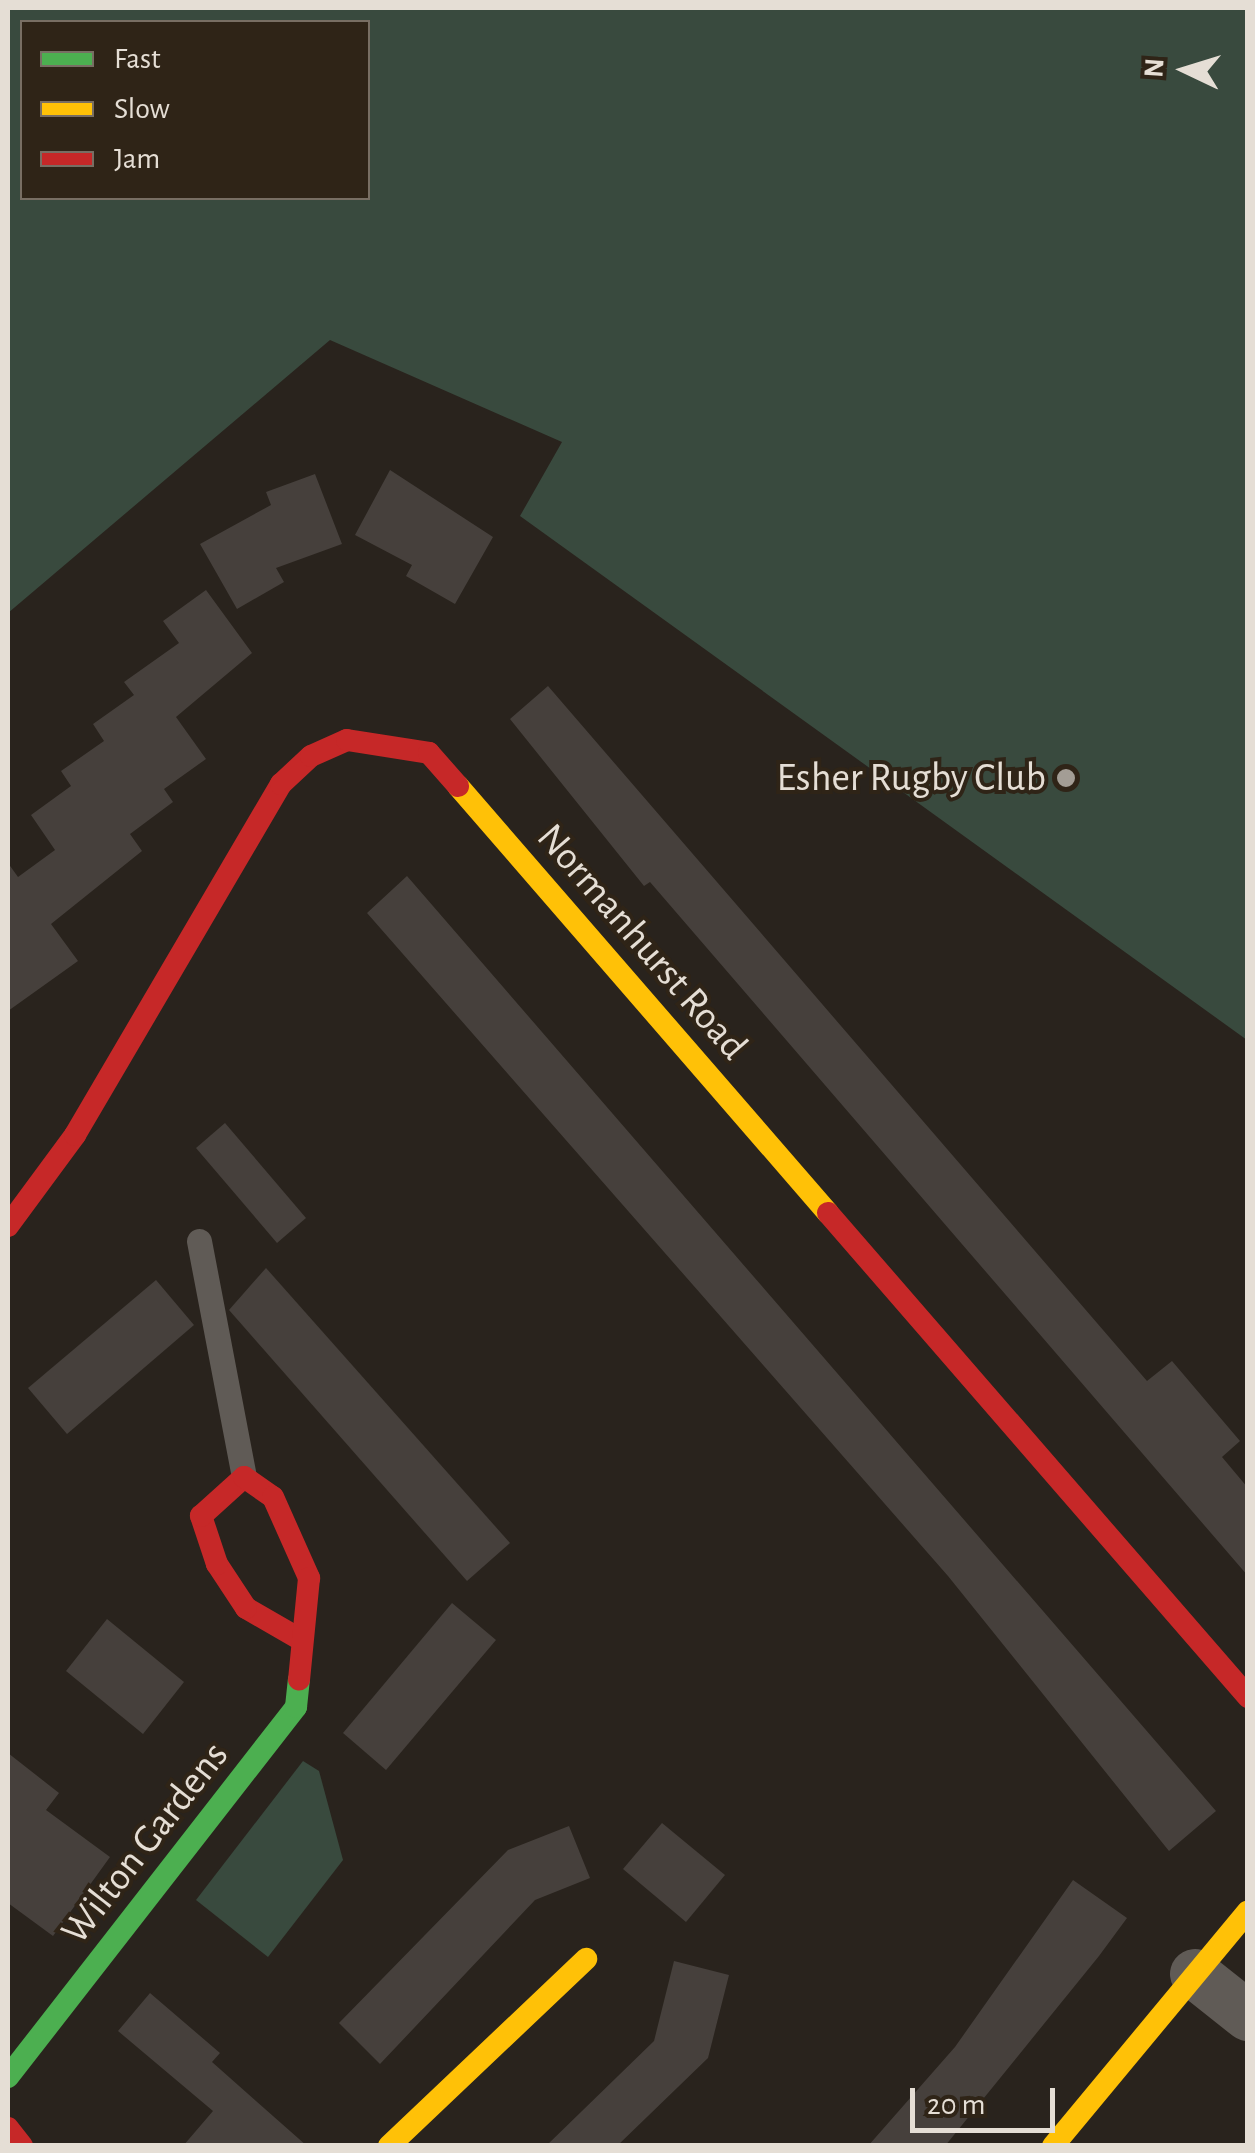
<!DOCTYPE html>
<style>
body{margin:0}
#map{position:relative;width:1255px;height:2153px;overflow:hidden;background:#29231d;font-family:"Alegreya Sans",sans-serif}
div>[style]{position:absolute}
.green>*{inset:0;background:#394a3e}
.building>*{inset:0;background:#46403c}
.lane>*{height:25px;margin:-12.5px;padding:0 12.5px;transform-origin:12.5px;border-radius:12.5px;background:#605b56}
.street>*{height:50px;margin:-25px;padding:0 25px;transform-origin:25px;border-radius:25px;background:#605b56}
.fast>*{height:22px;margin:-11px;padding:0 11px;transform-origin:11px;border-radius:11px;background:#4caf50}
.slow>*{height:22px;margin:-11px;padding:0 11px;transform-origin:11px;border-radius:11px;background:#ffc107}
.jam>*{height:22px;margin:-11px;padding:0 11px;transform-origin:11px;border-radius:11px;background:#c62828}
.dots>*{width:28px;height:28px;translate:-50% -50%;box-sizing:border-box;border:5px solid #2f2417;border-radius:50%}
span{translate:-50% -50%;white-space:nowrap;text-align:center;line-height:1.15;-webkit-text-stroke:8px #2f2417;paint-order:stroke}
.poi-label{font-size:40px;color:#e5ded5}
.right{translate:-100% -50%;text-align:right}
.street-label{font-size:40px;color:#e5ded5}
.frame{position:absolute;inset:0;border:10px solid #e5ded5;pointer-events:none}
.legend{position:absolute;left:20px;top:20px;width:350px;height:180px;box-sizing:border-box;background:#2f2417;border:2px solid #786e63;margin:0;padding:12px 18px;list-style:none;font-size:30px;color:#e5ded5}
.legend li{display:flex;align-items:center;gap:20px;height:50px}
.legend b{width:50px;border:2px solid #786e63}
.north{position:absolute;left:1135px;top:20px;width:100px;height:100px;-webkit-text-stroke:8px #2f2417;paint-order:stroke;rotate:274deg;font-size:28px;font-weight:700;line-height:40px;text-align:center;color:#e5ded5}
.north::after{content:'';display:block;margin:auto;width:35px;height:45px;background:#e5ded5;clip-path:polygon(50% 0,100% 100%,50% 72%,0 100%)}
.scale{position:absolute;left:910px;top:2088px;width:145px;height:45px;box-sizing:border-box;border:5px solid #e5ded5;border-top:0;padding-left:12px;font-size:30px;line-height:35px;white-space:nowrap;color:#e5ded5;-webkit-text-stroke:8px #2f2417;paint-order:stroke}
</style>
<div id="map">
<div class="green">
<div style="clip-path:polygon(evenodd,8px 8px,1247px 8px,1247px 1040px,520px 516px,562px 442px,330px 340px,8px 613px,8px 8px,22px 22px,368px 22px,368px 198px,22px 198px,22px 22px)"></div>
<div style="clip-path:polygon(303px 1761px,319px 1771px,343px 1860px,268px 1957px,196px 1900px)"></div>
</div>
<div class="building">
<div style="clip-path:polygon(390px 470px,493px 537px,455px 604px,406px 576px,412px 565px,355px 535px)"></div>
<div style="clip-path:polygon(315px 474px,342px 544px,276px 568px,284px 582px,237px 609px,200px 544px,271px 505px,266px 492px)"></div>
<div style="clip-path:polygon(206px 590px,252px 653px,176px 717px,206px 759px,164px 789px,173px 802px,130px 834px,142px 851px,51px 924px,78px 961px,8px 1011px,8px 863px,18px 877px,55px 850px,31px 815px,71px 786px,61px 771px,104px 741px,93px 724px,134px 695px,124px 682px,179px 643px,163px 621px)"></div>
<div style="clip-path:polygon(548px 686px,1147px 1381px,1172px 1361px,1240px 1441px,1222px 1457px,1248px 1488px,1248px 1576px,650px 882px,644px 886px,510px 719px)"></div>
<div style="clip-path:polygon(407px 876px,1216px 1811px,1169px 1851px,948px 1576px,367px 913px)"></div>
<div style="clip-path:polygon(225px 1123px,306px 1218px,277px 1243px,196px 1148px)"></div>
<div style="clip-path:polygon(266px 1268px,510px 1543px,467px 1581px,229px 1310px)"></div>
<div style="clip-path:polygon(156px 1280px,194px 1325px,67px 1434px,28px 1388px)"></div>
<div style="clip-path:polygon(452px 1603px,496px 1640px,386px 1770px,343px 1733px)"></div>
<div style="clip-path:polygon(107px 1619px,184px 1682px,143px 1734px,66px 1671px)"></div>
<div style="clip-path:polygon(8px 1753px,59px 1793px,46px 1810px,110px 1857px,53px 1936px,8px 1903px)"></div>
<div style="clip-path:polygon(662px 1823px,725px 1875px,686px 1922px,623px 1869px)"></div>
<div style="clip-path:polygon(569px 1826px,590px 1878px,535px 1900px,380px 2064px,339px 2023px,508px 1850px)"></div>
<div style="clip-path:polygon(1073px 1880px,1127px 1918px,1099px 1956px,945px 2146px,868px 2146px,955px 2047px)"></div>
<div style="clip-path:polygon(674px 1961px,729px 1975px,708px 2058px,617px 2146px,546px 2146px,654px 2041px)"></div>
<div style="clip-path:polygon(150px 1993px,220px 2053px,212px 2062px,307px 2146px,183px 2146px,213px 2111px,118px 2031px)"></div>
</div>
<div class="lane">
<div style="left:199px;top:1241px;width:240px;rotate:79.2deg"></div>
</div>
<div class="street">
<div style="left:1195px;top:1974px;width:68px;rotate:38.4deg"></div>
</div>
<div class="fast">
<div style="left:8px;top:2077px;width:469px;rotate:-52.1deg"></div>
<div style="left:296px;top:1707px;width:27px;rotate:-84deg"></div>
</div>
<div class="slow">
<div style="left:458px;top:786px;width:565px;rotate:49.09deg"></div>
<div style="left:389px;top:2146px;width:272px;rotate:-43.5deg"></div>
<div style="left:1053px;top:2146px;width:305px;rotate:-50.3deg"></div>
</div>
<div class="jam">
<div style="left:828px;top:1213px;width:641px;rotate:49.05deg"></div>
<div style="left:8px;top:1226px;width:113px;rotate:-53.6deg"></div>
<div style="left:75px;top:1135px;width:407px;rotate:-59.6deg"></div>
<div style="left:281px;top:784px;width:41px;rotate:-43deg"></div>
<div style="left:311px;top:756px;width:39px;rotate:-24deg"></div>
<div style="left:347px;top:740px;width:83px;rotate:9deg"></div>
<div style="left:429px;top:753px;width:44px;rotate:48.7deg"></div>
<div style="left:298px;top:1638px;width:60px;rotate:-150deg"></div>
<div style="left:246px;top:1608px;width:53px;rotate:-123.4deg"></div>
<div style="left:217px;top:1564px;width:51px;rotate:-108.4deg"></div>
<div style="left:201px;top:1516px;width:58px;rotate:-42.2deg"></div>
<div style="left:244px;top:1477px;width:35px;rotate:35deg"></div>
<div style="left:273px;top:1497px;width:89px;rotate:66deg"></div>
<div style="left:309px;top:1578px;width:102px;rotate:95.6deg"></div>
<div style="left:8px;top:2128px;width:23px;rotate:52deg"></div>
</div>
<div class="dots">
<div style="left:1066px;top:778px;background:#a39d95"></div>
</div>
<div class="poi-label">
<span class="right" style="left:1046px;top:778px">Esher Rugby Club</span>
</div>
<div class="street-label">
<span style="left:642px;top:942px;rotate:49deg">Normanhurst Road</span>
<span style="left:145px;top:1843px;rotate:-52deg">Wilton Gardens</span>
</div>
<div class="frame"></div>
<ul class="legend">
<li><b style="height:12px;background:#4caf50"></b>Fast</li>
<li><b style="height:12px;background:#ffc107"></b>Slow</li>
<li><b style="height:12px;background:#c62828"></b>Jam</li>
</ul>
<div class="north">N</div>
<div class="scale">20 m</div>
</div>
